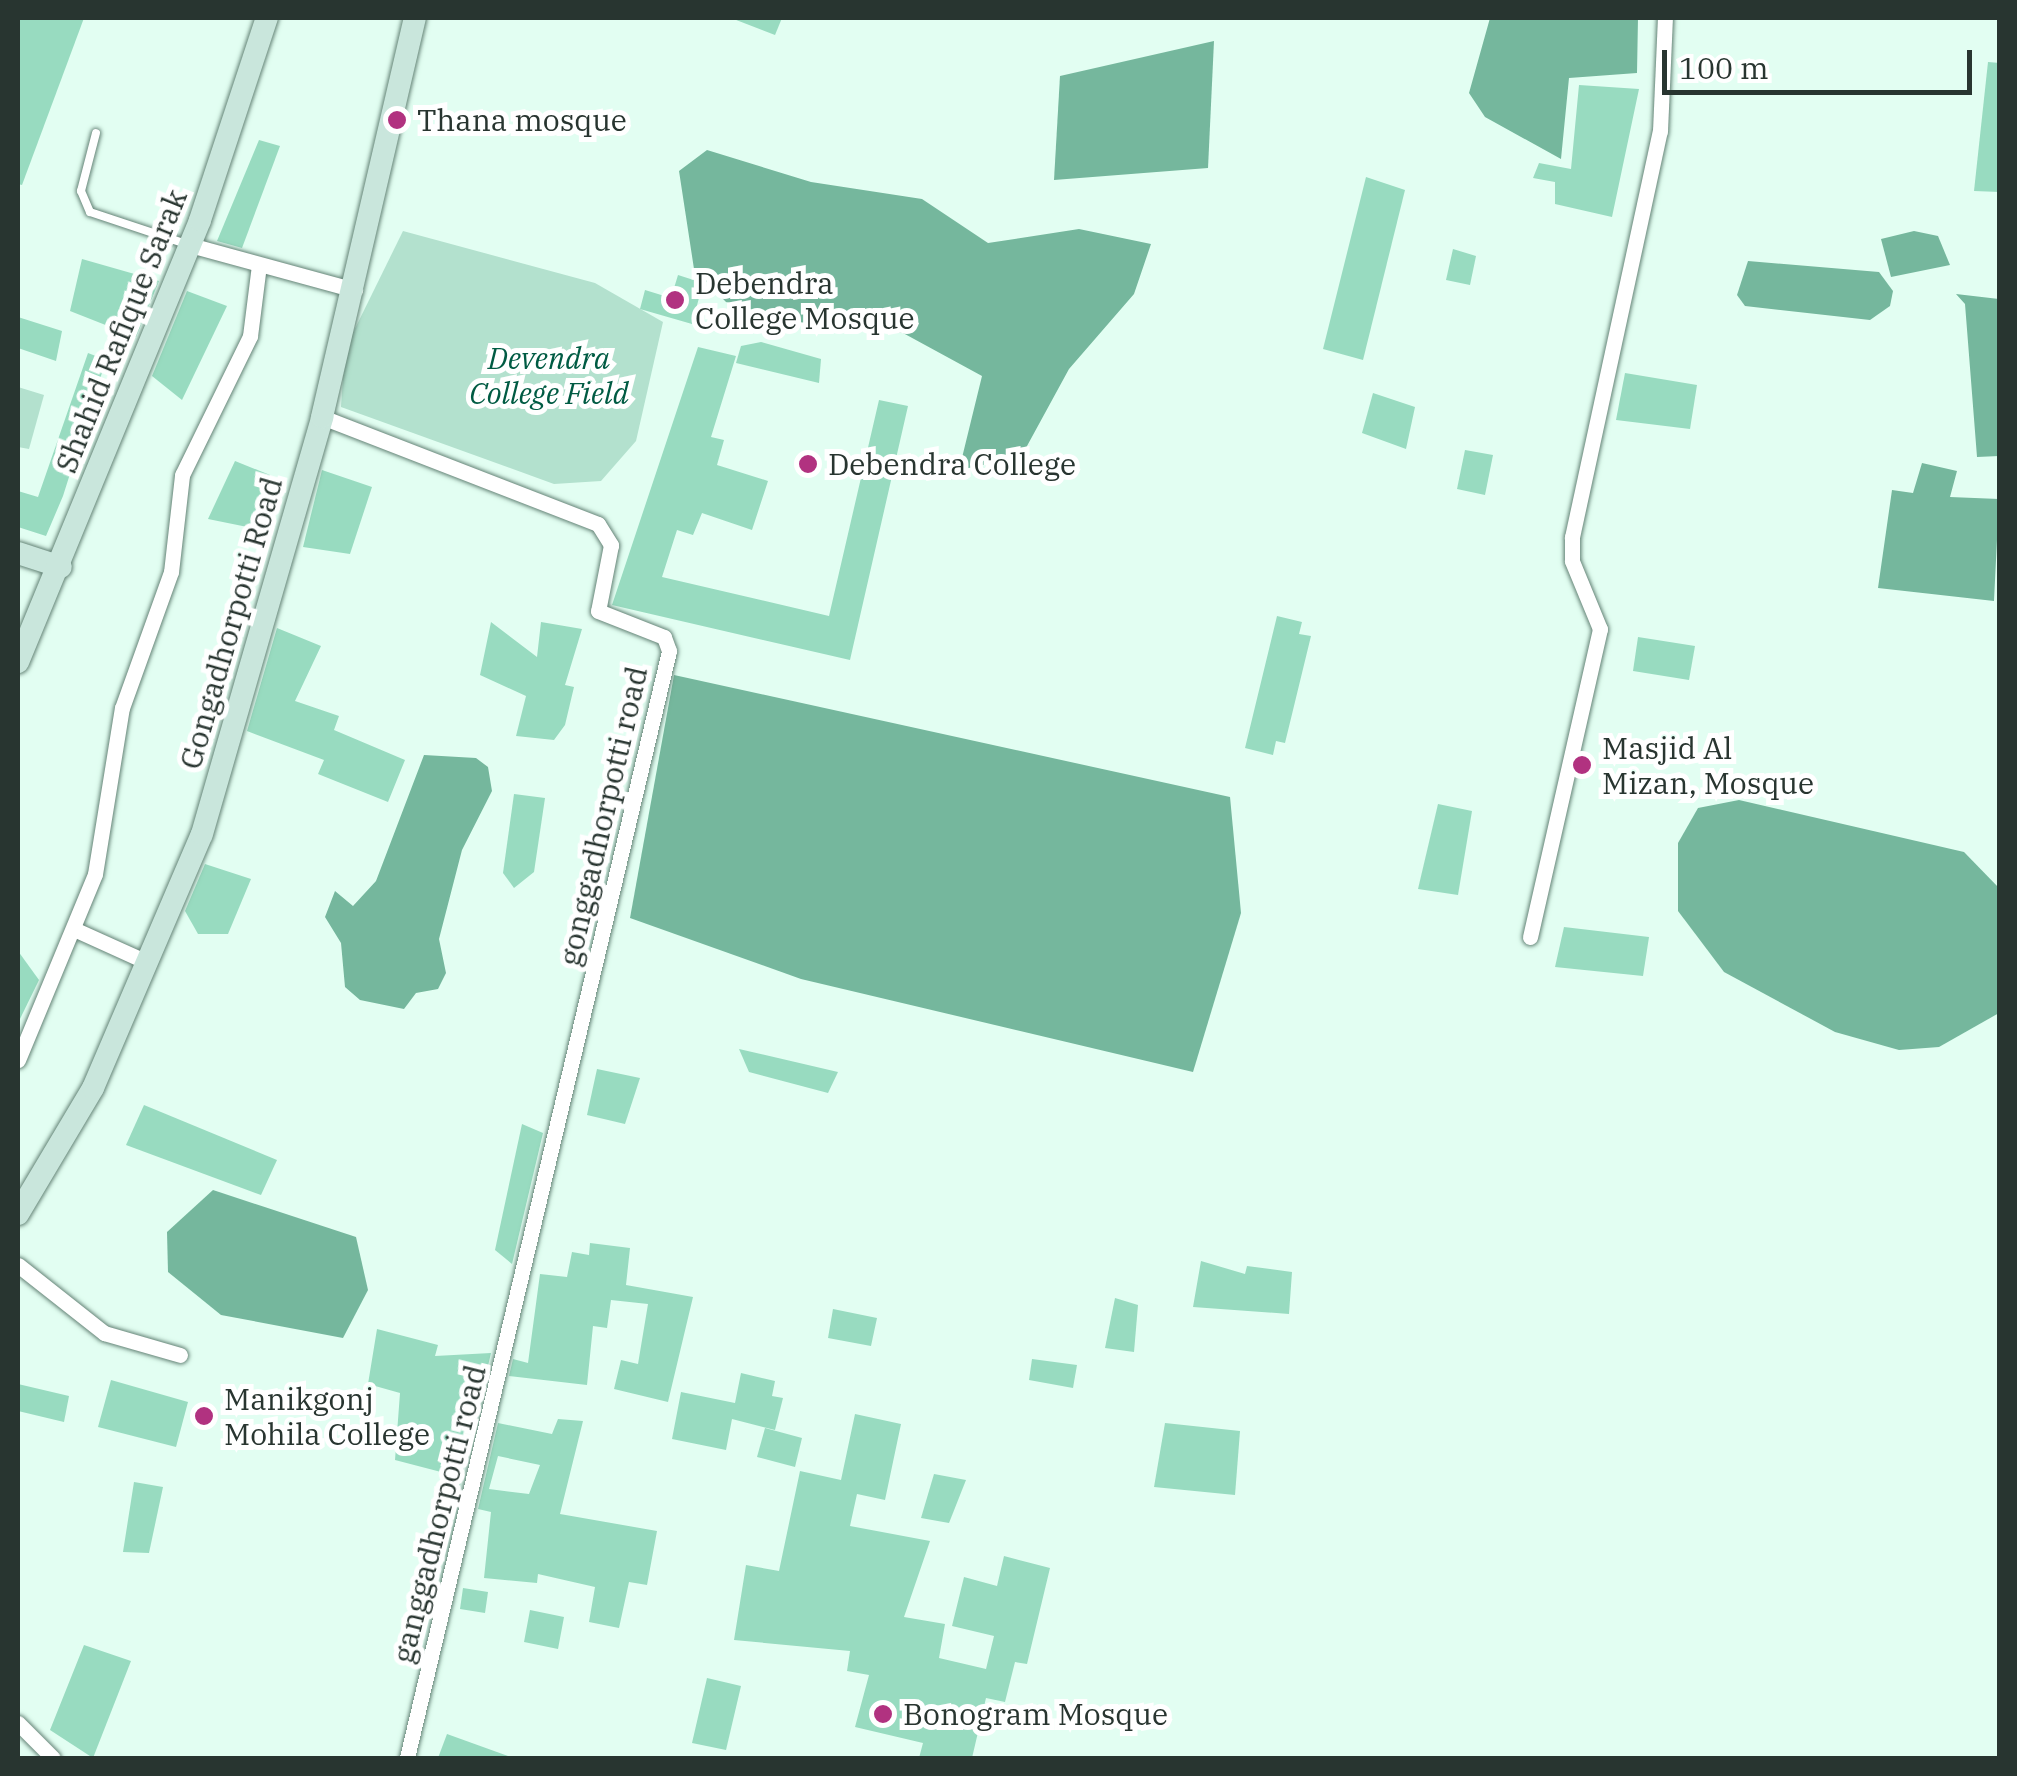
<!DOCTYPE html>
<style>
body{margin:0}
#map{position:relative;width:2017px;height:1776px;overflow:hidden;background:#e2fef2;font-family:"IBM Plex Serif",serif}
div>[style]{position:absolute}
.green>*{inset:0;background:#b3e1ce}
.water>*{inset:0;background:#75b79d}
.building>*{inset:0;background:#98dbc0}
.roads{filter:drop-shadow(0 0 2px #648376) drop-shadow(0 0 2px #648376)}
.lane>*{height:8px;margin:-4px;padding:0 4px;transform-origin:4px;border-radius:4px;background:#fff}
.street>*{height:15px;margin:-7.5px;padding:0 7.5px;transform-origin:7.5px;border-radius:7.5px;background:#fff}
.secondary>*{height:22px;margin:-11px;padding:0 11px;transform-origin:11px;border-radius:11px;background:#c9e6dc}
.dots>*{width:28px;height:28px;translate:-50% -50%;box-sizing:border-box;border:5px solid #fff;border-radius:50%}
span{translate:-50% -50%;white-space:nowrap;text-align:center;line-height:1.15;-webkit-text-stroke:10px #fff;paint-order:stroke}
.poi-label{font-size:30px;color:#283530}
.left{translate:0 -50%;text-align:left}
.street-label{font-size:30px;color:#283530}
.park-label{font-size:30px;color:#005b43;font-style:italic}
.frame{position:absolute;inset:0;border:20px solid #283530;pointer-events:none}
.scale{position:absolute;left:1662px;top:50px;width:310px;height:45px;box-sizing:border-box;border:5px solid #283530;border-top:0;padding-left:12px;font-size:30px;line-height:35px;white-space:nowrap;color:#283530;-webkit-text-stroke:8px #fff;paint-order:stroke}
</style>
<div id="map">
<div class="green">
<div style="clip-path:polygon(403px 231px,595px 283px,663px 322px,636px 441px,601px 481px,554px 484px,341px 407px,345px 349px)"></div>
<div style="clip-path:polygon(18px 387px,44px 395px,29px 449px,18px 447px)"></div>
</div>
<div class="water">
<div style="clip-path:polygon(1490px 18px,1638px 18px,1637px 73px,1569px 78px,1561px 159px,1485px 117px,1469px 93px)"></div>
<div style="clip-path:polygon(1214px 41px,1208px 168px,1054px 180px,1060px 76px)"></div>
<div style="clip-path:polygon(707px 150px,811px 182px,922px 199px,988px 243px,1079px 229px,1151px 244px,1134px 294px,1069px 369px,1021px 457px,959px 470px,982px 376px,903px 333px,816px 328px,726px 302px,694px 269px,679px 171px)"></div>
<div style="clip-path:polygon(1914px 231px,1938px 236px,1950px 265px,1891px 277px,1881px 239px)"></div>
<div style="clip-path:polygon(1748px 261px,1879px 272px,1893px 291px,1890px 306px,1870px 320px,1745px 306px,1737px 295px)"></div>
<div style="clip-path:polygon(1956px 294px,1999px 299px,1999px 456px,1977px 457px,1965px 304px)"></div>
<div style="clip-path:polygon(1922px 463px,1957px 471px,1950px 497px,1999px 499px,1994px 601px,1878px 588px,1892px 490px,1913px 493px)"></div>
<div style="clip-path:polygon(674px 675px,1230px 797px,1241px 913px,1193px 1072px,801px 979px,630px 918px)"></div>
<div style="clip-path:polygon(424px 755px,476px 758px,488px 767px,492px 791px,462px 850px,439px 939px,446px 973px,438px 989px,416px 993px,404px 1009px,360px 1000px,345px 987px,341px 943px,325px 917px,335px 891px,353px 906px,376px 881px)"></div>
<div style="clip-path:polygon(1739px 800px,1964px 852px,1999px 888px,1999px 1013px,1939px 1047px,1899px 1050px,1835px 1032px,1724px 972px,1678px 911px,1678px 843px,1698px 808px)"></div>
<div style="clip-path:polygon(213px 1190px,356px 1237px,368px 1290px,343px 1338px,221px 1315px,168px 1272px,167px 1232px)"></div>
</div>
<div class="building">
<div style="clip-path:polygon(18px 18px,84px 18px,22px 185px,18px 184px)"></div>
<div style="clip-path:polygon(731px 18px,782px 18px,775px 35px)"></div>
<div style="clip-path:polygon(1988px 62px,2000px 63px,2000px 192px,1974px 191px)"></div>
<div style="clip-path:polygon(1579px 85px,1639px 89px,1612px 217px,1555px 204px,1555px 182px,1533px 178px,1539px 163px,1571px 169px)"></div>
<div style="clip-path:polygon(259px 140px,280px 146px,242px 248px,217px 241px)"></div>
<div style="clip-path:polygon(1366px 177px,1405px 190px,1363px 360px,1323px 349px)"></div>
<div style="clip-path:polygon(1453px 249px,1476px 256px,1470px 285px,1446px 280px)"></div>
<div style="clip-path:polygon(82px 259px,159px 281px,136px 337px,70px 311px)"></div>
<div style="clip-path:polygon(678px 275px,703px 283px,692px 324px,640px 309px,645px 290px,671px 298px)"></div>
<div style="clip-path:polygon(187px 291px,227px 306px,182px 400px,152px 376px)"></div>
<div style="clip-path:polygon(18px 317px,62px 331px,56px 361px,18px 348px)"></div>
<div style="clip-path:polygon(761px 342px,821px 359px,819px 383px,736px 363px,741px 346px)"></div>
<div style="clip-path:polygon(698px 347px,736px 356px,711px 437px,724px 440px,717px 465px,768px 481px,752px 530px,702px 513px,693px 535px,677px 530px,662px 577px,829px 616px,879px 400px,908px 406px,850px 660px,612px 605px)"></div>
<div style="clip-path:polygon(88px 353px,106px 360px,63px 496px,46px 536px,18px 527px,18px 491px,38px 497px)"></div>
<div style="clip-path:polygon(1625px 373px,1697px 385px,1690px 429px,1616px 420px)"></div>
<div style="clip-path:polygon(1373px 393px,1415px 407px,1406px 449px,1362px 433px)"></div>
<div style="clip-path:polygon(1465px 450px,1493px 455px,1485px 495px,1457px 489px)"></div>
<div style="clip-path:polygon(235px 461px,270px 475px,257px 529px,208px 519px)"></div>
<div style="clip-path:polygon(322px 470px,372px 487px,350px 554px,303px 547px)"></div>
<div style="clip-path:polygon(1277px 616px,1302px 622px,1299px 634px,1311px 636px,1285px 743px,1276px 741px,1273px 755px,1245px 748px)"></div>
<div style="clip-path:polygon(491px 622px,537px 657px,541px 622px,582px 629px,565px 685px,574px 687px,565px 725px,554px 740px,516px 736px,526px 696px,480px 675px)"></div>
<div style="clip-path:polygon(277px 628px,321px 646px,295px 701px,339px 716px,334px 730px,405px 760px,388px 802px,318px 774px,324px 760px,247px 731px)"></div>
<div style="clip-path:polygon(1638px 637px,1695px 646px,1689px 680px,1633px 671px)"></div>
<div style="clip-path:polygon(514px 794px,545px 798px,534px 872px,514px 888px,503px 873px)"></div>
<div style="clip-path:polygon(1438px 804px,1472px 811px,1458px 895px,1418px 889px)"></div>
<div style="clip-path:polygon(205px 864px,251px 879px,228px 934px,198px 934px,185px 911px)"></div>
<div style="clip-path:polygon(1564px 927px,1649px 937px,1643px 976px,1555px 967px)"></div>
<div style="clip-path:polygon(18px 951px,39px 980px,18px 1023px)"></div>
<div style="clip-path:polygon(739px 1049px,838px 1072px,828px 1093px,749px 1072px)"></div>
<div style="clip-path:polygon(597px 1069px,640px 1078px,625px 1124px,587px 1115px)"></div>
<div style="clip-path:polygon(144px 1105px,277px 1160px,261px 1195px,126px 1145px)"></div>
<div style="clip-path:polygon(522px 1124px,543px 1133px,512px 1264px,495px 1250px)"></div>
<div style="clip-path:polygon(590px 1243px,630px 1248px,626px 1285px,693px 1297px,668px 1402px,614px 1389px,621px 1360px,638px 1364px,648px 1304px,611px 1300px,607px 1328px,593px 1326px,587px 1385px,509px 1376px,513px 1359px,528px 1363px,540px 1274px,567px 1277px,572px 1252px,589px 1255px)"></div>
<div style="clip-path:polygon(1201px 1261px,1245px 1274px,1247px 1266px,1292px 1272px,1289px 1314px,1193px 1307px)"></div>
<div style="clip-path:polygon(1115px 1298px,1138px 1305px,1134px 1352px,1105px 1348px)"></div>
<div style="clip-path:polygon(833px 1309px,877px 1318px,871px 1346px,828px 1338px)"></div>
<div style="clip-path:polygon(377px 1329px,438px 1345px,435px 1356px,491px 1353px,456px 1503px,443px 1500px,441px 1472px,395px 1460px,400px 1393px,368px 1384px)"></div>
<div style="clip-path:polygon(1032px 1359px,1077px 1365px,1073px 1388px,1029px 1380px)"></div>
<div style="clip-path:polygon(741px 1373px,775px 1381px,772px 1396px,783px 1398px,775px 1430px,732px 1419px,726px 1450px,672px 1439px,681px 1392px,735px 1403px)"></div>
<div style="clip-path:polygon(111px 1380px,188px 1402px,176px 1447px,98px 1427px)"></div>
<div style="clip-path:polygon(18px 1384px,69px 1396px,64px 1422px,18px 1411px)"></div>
<div style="clip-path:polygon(855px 1414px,901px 1424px,885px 1500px,857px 1494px,850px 1526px,930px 1541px,904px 1617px,945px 1624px,939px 1658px,986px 1669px,994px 1636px,952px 1626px,964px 1577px,997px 1586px,1004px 1556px,1050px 1568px,1027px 1664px,1015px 1662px,1005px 1702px,986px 1698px,972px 1758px,919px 1758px,923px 1743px,855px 1727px,869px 1675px,847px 1671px,850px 1651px,734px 1640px,746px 1565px,779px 1571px,800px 1471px,841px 1480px)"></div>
<div style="clip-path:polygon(evenodd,558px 1419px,583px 1421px,560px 1514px,657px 1531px,647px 1585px,629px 1582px,619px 1628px,589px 1622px,595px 1587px,538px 1574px,537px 1583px,484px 1578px,491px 1512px,478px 1509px,498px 1423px,552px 1434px,558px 1419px,498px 1456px,540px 1465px,529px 1494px,489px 1489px,498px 1456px)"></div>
<div style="clip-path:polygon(1165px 1423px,1240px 1431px,1235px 1495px,1154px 1487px)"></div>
<div style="clip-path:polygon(765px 1428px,802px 1438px,795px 1467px,757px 1457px)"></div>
<div style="clip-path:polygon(934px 1474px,966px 1480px,949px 1523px,921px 1518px)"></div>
<div style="clip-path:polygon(134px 1482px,163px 1487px,149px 1553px,123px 1552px)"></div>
<div style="clip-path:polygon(463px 1588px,488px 1592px,485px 1613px,460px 1609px)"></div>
<div style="clip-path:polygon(530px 1610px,564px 1617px,558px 1649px,524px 1642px)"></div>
<div style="clip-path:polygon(84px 1645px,131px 1661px,93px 1758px,50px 1730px)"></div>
<div style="clip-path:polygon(707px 1678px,741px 1686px,726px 1750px,692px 1743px)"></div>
<div style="clip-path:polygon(447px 1734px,508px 1756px,508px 1758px,438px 1758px)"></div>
</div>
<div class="roads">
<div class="lane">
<div style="left:96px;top:133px;width:60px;rotate:104.5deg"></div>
<div style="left:81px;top:191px;width:23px;rotate:67deg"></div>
<div style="left:90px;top:212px;width:101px;rotate:18.4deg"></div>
</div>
<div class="street">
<div style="left:190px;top:245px;width:171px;rotate:15.3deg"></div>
<div style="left:322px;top:417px;width:296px;rotate:21.2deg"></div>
<div style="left:598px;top:524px;width:25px;rotate:58deg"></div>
<div style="left:611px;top:545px;width:67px;rotate:101.1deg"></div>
<div style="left:598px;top:611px;width:71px;rotate:21.5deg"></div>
<div style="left:664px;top:637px;width:15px;rotate:70deg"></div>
<div style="left:669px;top:651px;width:1138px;rotate:103.32deg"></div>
<div style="left:76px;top:930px;width:78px;rotate:24.3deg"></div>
<div style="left:1530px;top:937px;width:316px;rotate:-77.2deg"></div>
<div style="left:1600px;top:629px;width:74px;rotate:-112.4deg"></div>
<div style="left:1572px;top:561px;width:24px;rotate:-90deg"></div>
<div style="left:1572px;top:537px;width:415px;rotate:-77.8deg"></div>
<div style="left:1660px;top:131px;width:113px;rotate:-87.5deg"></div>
<div style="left:18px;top:1060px;width:201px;rotate:-67.5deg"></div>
<div style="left:95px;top:874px;width:168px;rotate:-80.8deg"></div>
<div style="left:122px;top:708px;width:145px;rotate:-70.2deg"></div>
<div style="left:171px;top:572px;width:98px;rotate:-83.5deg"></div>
<div style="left:182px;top:475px;width:155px;rotate:-63.9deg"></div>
<div style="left:250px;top:336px;width:72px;rotate:-82.8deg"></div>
<div style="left:18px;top:1265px;width:110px;rotate:38.3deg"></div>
<div style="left:104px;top:1333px;width:79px;rotate:16.1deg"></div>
<div style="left:18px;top:1723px;width:49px;rotate:45deg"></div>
</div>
<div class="secondary">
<div style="left:18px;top:553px;width:45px;rotate:18deg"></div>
<div style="left:18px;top:662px;width:478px;rotate:-67.6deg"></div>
<div style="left:200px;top:220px;width:213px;rotate:-71.7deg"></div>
<div style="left:18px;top:1214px;width:147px;rotate:-59.2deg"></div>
<div style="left:93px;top:1088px;width:276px;rotate:-66.8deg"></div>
<div style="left:202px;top:834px;width:434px;rotate:-73.9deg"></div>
<div style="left:322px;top:417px;width:410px;rotate:-76.9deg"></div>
</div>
</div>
<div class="dots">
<div style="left:397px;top:120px;background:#b13280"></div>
<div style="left:675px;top:300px;background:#b13280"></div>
<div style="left:808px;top:464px;background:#b13280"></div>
<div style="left:1582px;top:765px;background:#b13280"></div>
<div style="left:204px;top:1416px;background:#b13280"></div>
<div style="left:883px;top:1714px;background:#b13280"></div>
</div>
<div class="poi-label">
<span class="left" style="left:417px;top:120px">Thana mosque</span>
<span class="left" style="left:695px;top:300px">Debendra<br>College Mosque</span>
<span class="left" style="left:828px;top:464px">Debendra College</span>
<span class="left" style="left:1602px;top:765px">Masjid Al<br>Mizan, Mosque</span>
<span class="left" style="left:224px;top:1416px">Manikgonj<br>Mohila College</span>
<span class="left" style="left:903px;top:1714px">Bonogram Mosque</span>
</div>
<div class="street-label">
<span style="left:121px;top:331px;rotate:-68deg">Shahid Rafique Sarak</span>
<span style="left:231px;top:623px;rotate:-74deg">Gongadhorpotti Road</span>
<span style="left:603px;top:816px;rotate:-77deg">gonggadhorpotti road</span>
<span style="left:439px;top:1514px;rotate:-76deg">ganggadhorpotti road</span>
</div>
<div class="park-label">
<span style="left:549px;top:375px">Devendra<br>College Field</span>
</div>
<div class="frame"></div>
<div class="scale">100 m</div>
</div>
